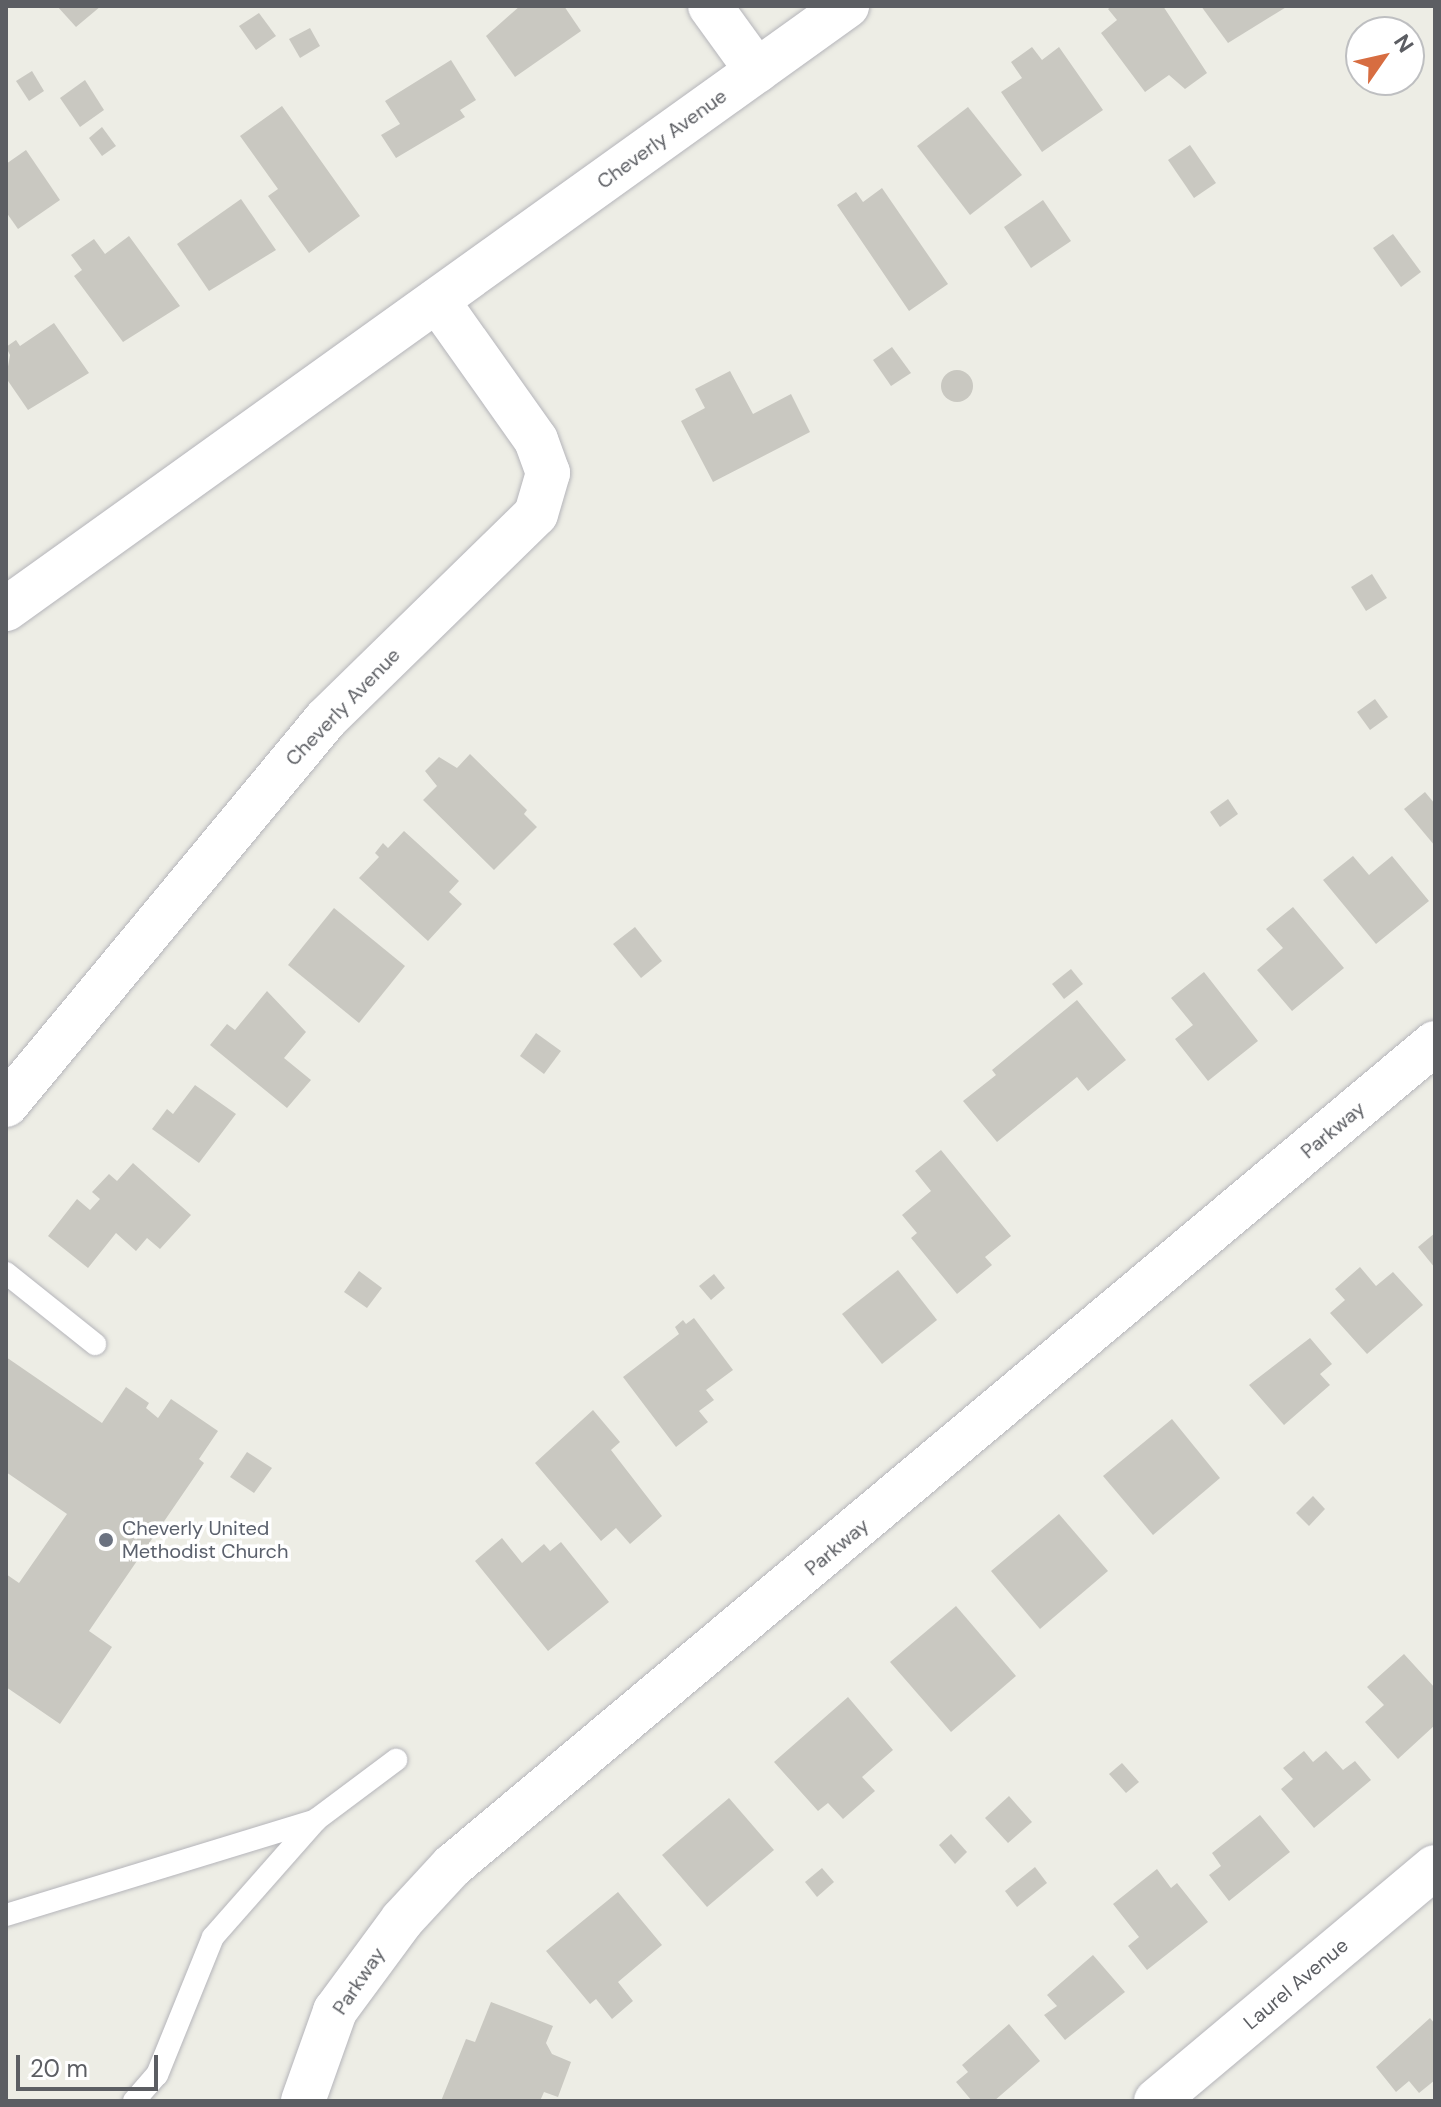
<!DOCTYPE html>
<style>
body{margin:0}
#map{position:relative;width:1441px;height:2107px;overflow:hidden;background:#edede5;font-family:"DM Sans",sans-serif}
div>[style]{position:absolute}
.building>*{inset:0;background:#c9c8c1}
.round{border-radius:50%}
.roads{filter:drop-shadow(0 0 2px #b5b5ba) drop-shadow(0 0 2px #b5b5ba)}
.service>*{height:22px;margin:-11px;padding:0 11px;transform-origin:11px;border-radius:11px;background:#fff}
.minor>*{height:44px;margin:-22px;padding:0 22px;transform-origin:22px;border-radius:22px;background:#fff}
.tertiary>*{height:44px;margin:-22px;padding:0 22px;transform-origin:22px;border-radius:22px;background:#fff}
.dots>*{width:22px;height:22px;translate:-50% -50%;box-sizing:border-box;border:4px solid #fff;border-radius:50%}
span{translate:-50% -50%;white-space:nowrap;text-align:center;line-height:1.15;-webkit-text-stroke:7px #fff;paint-order:stroke}
.street-label{font-size:20px;color:#5c5e63}
.worship-label{font-size:20px;color:#5b616d}
.left{translate:0 -50%;text-align:left}
.frame{position:absolute;inset:0;border:8px solid #5c5e63;pointer-events:none}
.north{position:absolute;left:1345px;top:16px;width:80px;height:80px;box-sizing:border-box;background:#fff;border:2px solid #bebfc1;border-radius:50%;rotate:56deg;font-size:22px;font-weight:700;line-height:32px;text-align:center;color:#5c5e63}
.north::after{content:'';display:block;margin:auto;width:28px;height:36px;background:#d76d41;clip-path:polygon(50% 0,100% 100%,50% 72%,0 100%)}
.scale{position:absolute;left:16px;top:2055px;width:142px;height:36px;box-sizing:border-box;border:4px solid #5c5e63;border-top:0;padding-left:10px;font-size:24px;line-height:28px;white-space:nowrap;color:#5c5e63;-webkit-text-stroke:6px #fff;paint-order:stroke}
</style>
<div id="map">
<div class="building">
<div style="clip-path:polygon(57px 6px,101px 6px,76px 27px)"></div>
<div style="clip-path:polygon(520px 6px,564px 6px,581px 31px,515px 77px,486px 36px)"></div>
<div style="clip-path:polygon(1112px 6px,1163px 6px,1207px 73px,1185px 89px,1169px 75px,1145px 92px,1101px 33px,1117px 20px,1108px 9px)"></div>
<div style="clip-path:polygon(1201px 6px,1288px 6px,1228px 43px)"></div>
<div style="clip-path:polygon(259px 13px,276px 36px,256px 50px,239px 26px)"></div>
<div style="clip-path:polygon(310px 28px,320px 46px,300px 58px,289px 39px)"></div>
<div style="clip-path:polygon(1032px 47px,1042px 60px,1059px 47px,1103px 110px,1042px 152px,1001px 92px,1022px 78px,1011px 62px)"></div>
<div style="clip-path:polygon(451px 60px,476px 100px,460px 110px,465px 117px,396px 158px,381px 135px,400px 124px,385px 101px)"></div>
<div style="clip-path:polygon(32px 71px,44px 91px,29px 101px,16px 81px)"></div>
<div style="clip-path:polygon(85px 80px,104px 110px,80px 127px,60px 98px)"></div>
<div style="clip-path:polygon(282px 106px,360px 216px,309px 253px,268px 196px,278px 189px,240px 136px)"></div>
<div style="clip-path:polygon(968px 107px,1022px 175px,970px 215px,917px 146px)"></div>
<div style="clip-path:polygon(102px 127px,116px 146px,102px 156px,89px 138px)"></div>
<div style="clip-path:polygon(1190px 145px,1216px 183px,1194px 198px,1168px 160px)"></div>
<div style="clip-path:polygon(26px 150px,60px 200px,18px 229px,6px 212px,6px 164px)"></div>
<div style="clip-path:polygon(882px 188px,948px 284px,909px 311px,837px 205px,856px 192px,863px 202px)"></div>
<div style="clip-path:polygon(241px 199px,276px 250px,209px 291px,177px 244px)"></div>
<div style="clip-path:polygon(1043px 200px,1071px 241px,1031px 268px,1004px 227px)"></div>
<div style="clip-path:polygon(1393px 234px,1421px 272px,1401px 287px,1373px 248px)"></div>
<div style="clip-path:polygon(129px 236px,180px 306px,123px 342px,74px 276px,82px 270px,71px 255px,94px 239px,105px 254px)"></div>
<div style="clip-path:polygon(54px 323px,89px 373px,28px 410px,6px 378px,10px 355px,6px 347px,16px 340px,20px 346px)"></div>
<div style="clip-path:polygon(892px 347px,911px 373px,891px 386px,873px 360px)"></div>
<div class="round" style="left:941px;top:370px;width:32px;height:32px"></div>
<div style="clip-path:polygon(730px 371px,753px 414px,791px 394px,810px 432px,713px 482px,681px 421px,705px 408px,695px 389px)"></div>
<div style="clip-path:polygon(1372px 574px,1387px 598px,1366px 611px,1351px 587px)"></div>
<div style="clip-path:polygon(1375px 699px,1388px 717px,1370px 730px,1357px 712px)"></div>
<div style="clip-path:polygon(470px 754px,527px 810px,524px 814px,537px 827px,494px 870px,423px 800px,437px 786px,425px 771px,439px 757px,457px 768px)"></div>
<div style="clip-path:polygon(1425px 792px,1435px 804px,1435px 846px,1404px 809px)"></div>
<div style="clip-path:polygon(1228px 799px,1238px 814px,1220px 827px,1210px 812px)"></div>
<div style="clip-path:polygon(404px 831px,459px 881px,449px 892px,462px 904px,428px 941px,359px 878px,379px 857px,375px 853px,383px 843px,388px 848px)"></div>
<div style="clip-path:polygon(1353px 856px,1369px 875px,1392px 856px,1429px 901px,1376px 944px,1323px 880px)"></div>
<div style="clip-path:polygon(1293px 907px,1344px 968px,1292px 1011px,1257px 970px,1283px 948px,1266px 929px)"></div>
<div style="clip-path:polygon(334px 908px,405px 966px,359px 1023px,288px 965px)"></div>
<div style="clip-path:polygon(635px 927px,662px 961px,641px 978px,613px 944px)"></div>
<div style="clip-path:polygon(1071px 969px,1083px 984px,1064px 999px,1052px 984px)"></div>
<div style="clip-path:polygon(1204px 972px,1258px 1041px,1208px 1081px,1175px 1039px,1193px 1025px,1171px 998px)"></div>
<div style="clip-path:polygon(267px 991px,306px 1032px,284px 1058px,311px 1080px,287px 1108px,210px 1045px,227px 1024px,235px 1030px)"></div>
<div style="clip-path:polygon(1077px 1000px,1126px 1060px,1088px 1091px,1077px 1077px,997px 1142px,963px 1101px,996px 1075px,992px 1070px)"></div>
<div style="clip-path:polygon(536px 1033px,561px 1051px,544px 1074px,520px 1056px)"></div>
<div style="clip-path:polygon(195px 1085px,236px 1114px,199px 1163px,152px 1129px,167px 1109px,173px 1114px)"></div>
<div style="clip-path:polygon(941px 1150px,1011px 1236px,985px 1257px,992px 1265px,957px 1294px,911px 1238px,917px 1233px,902px 1215px,931px 1191px,915px 1171px)"></div>
<div style="clip-path:polygon(133px 1163px,191px 1215px,160px 1249px,147px 1238px,136px 1251px,116px 1233px,88px 1268px,48px 1236px,77px 1199px,90px 1210px,100px 1199px,92px 1192px,109px 1174px,117px 1181px)"></div>
<div style="clip-path:polygon(1435px 1233px,1435px 1268px,1418px 1247px)"></div>
<div style="clip-path:polygon(1360px 1267px,1376px 1286px,1393px 1272px,1423px 1305px,1367px 1354px,1330px 1313px,1345px 1300px,1335px 1289px)"></div>
<div style="clip-path:polygon(898px 1270px,937px 1320px,882px 1364px,842px 1314px)"></div>
<div style="clip-path:polygon(359px 1271px,382px 1288px,367px 1308px,344px 1292px)"></div>
<div style="clip-path:polygon(714px 1274px,725px 1288px,711px 1300px,699px 1286px)"></div>
<div style="clip-path:polygon(694px 1318px,733px 1370px,706px 1390px,714px 1400px,699px 1411px,708px 1422px,676px 1447px,623px 1377px,679px 1334px,675px 1327px,683px 1320px,686px 1324px)"></div>
<div style="clip-path:polygon(1310px 1338px,1332px 1364px,1320px 1374px,1330px 1385px,1284px 1425px,1249px 1385px)"></div>
<div style="clip-path:polygon(6px 1357px,102px 1423px,126px 1387px,149px 1403px,146px 1408px,158px 1418px,171px 1399px,218px 1431px,199px 1459px,204px 1463px,89px 1631px,112px 1647px,60px 1724px,6px 1687px,6px 1574px,19px 1583px,67px 1514px,6px 1472px)"></div>
<div style="clip-path:polygon(593px 1410px,620px 1442px,611px 1450px,662px 1516px,630px 1544px,616px 1528px,601px 1541px,535px 1463px)"></div>
<div style="clip-path:polygon(1172px 1419px,1220px 1478px,1153px 1535px,1103px 1476px)"></div>
<div style="clip-path:polygon(247px 1452px,272px 1468px,254px 1493px,230px 1477px)"></div>
<div style="clip-path:polygon(1313px 1496px,1325px 1509px,1309px 1526px,1296px 1513px)"></div>
<div style="clip-path:polygon(1059px 1514px,1108px 1571px,1040px 1629px,991px 1571px)"></div>
<div style="clip-path:polygon(502px 1538px,522px 1563px,544px 1544px,550px 1551px,561px 1542px,609px 1602px,548px 1651px,475px 1561px)"></div>
<div style="clip-path:polygon(956px 1606px,1016px 1676px,951px 1732px,890px 1662px)"></div>
<div style="clip-path:polygon(1404px 1654px,1435px 1688px,1435px 1725px,1398px 1759px,1365px 1722px,1384px 1705px,1367px 1687px)"></div>
<div style="clip-path:polygon(848px 1697px,893px 1750px,862px 1777px,875px 1791px,843px 1819px,828px 1803px,818px 1811px,774px 1762px)"></div>
<div style="clip-path:polygon(1304px 1751px,1313px 1762px,1326px 1751px,1343px 1770px,1355px 1761px,1371px 1780px,1314px 1828px,1281px 1789px,1293px 1779px,1283px 1768px)"></div>
<div style="clip-path:polygon(1122px 1763px,1139px 1782px,1126px 1793px,1109px 1774px)"></div>
<div style="clip-path:polygon(1009px 1796px,1032px 1822px,1008px 1843px,985px 1818px)"></div>
<div style="clip-path:polygon(729px 1798px,774px 1850px,707px 1907px,662px 1855px)"></div>
<div style="clip-path:polygon(1260px 1815px,1290px 1852px,1229px 1901px,1209px 1875px,1221px 1866px,1212px 1853px)"></div>
<div style="clip-path:polygon(951px 1834px,967px 1852px,955px 1864px,939px 1845px)"></div>
<div style="clip-path:polygon(1035px 1867px,1047px 1883px,1017px 1907px,1005px 1891px)"></div>
<div style="clip-path:polygon(822px 1868px,834px 1882px,817px 1897px,805px 1882px)"></div>
<div style="clip-path:polygon(1157px 1869px,1171px 1888px,1177px 1883px,1208px 1922px,1147px 1970px,1128px 1946px,1139px 1937px,1113px 1904px)"></div>
<div style="clip-path:polygon(618px 1892px,662px 1945px,618px 1982px,633px 2001px,612px 2019px,596px 1999px,590px 2004px,546px 1951px)"></div>
<div style="clip-path:polygon(1093px 1955px,1125px 1992px,1065px 2040px,1044px 2015px,1057px 2006px,1047px 1995px)"></div>
<div style="clip-path:polygon(491px 2002px,553px 2026px,546px 2043px,552px 2054px,571px 2062px,558px 2097px,544px 2092px,540px 2101px,441px 2101px,466px 2039px,475px 2042px)"></div>
<div style="clip-path:polygon(1430px 2018px,1435px 2024px,1435px 2080px,1419px 2093px,1409px 2081px,1396px 2092px,1376px 2067px)"></div>
<div style="clip-path:polygon(1009px 2024px,1040px 2061px,994px 2101px,972px 2101px,956px 2082px,968px 2072px,962px 2065px)"></div>
</div>
<div class="roads">
<div class="service">
<div style="left:6px;top:1273px;width:114px;rotate:38.6deg"></div>
<div style="left:6px;top:1915px;width:324px;rotate:-17deg"></div>
<div style="left:134px;top:2101px;width:35px;rotate:-49deg"></div>
<div style="left:157px;top:2075px;width:149px;rotate:-67.9deg"></div>
<div style="left:213px;top:1937px;width:157px;rotate:-48.6deg"></div>
<div style="left:317px;top:1819px;width:99px;rotate:-36.8deg"></div>
</div>
<div class="minor">
<div style="left:710px;top:6px;width:80px;rotate:54.1deg"></div>
<div style="left:6px;top:1105px;width:501px;rotate:-50.34deg"></div>
<div style="left:326px;top:719px;width:293px;rotate:-44.3deg"></div>
<div style="left:536px;top:514px;width:43px;rotate:-73.7deg"></div>
<div style="left:548px;top:473px;width:35px;rotate:-110deg"></div>
<div style="left:536px;top:440px;width:171px;rotate:-125.3deg"></div>
<div style="left:303px;top:2101px;width:96px;rotate:-70.4deg"></div>
<div style="left:335px;top:2011px;width:113px;rotate:-53.6deg"></div>
<div style="left:402px;top:1920px;width:74px;rotate:-47.2deg"></div>
<div style="left:452px;top:1866px;width:1282px;rotate:-39.94deg"></div>
<div style="left:1156px;top:2101px;width:364px;rotate:-40deg"></div>
</div>
<div class="tertiary">
<div style="left:6px;top:609px;width:1035px;rotate:-35.64deg"></div>
</div>
</div>
<div class="dots">
<div style="left:106px;top:1540px;background:#6b7280"></div>
</div>
<div class="street-label">
<span style="left:662px;top:139px;rotate:-36deg">Cheverly Avenue</span>
<span style="left:343px;top:707px;rotate:-46deg">Cheverly Avenue</span>
<span style="left:1333px;top:1130px;rotate:-40deg">Parkway</span>
<span style="left:837px;top:1547px;rotate:-40deg">Parkway</span>
<span style="left:359px;top:1981px;rotate:-56deg">Parkway</span>
<span style="left:1296px;top:1984px;rotate:-40deg">Laurel Avenue</span>
</div>
<div class="worship-label">
<span class="left" style="left:122px;top:1540px">Cheverly United<br>Methodist Church</span>
</div>
<div class="frame"></div>
<div class="north">N</div>
<div class="scale">20 m</div>
</div>
